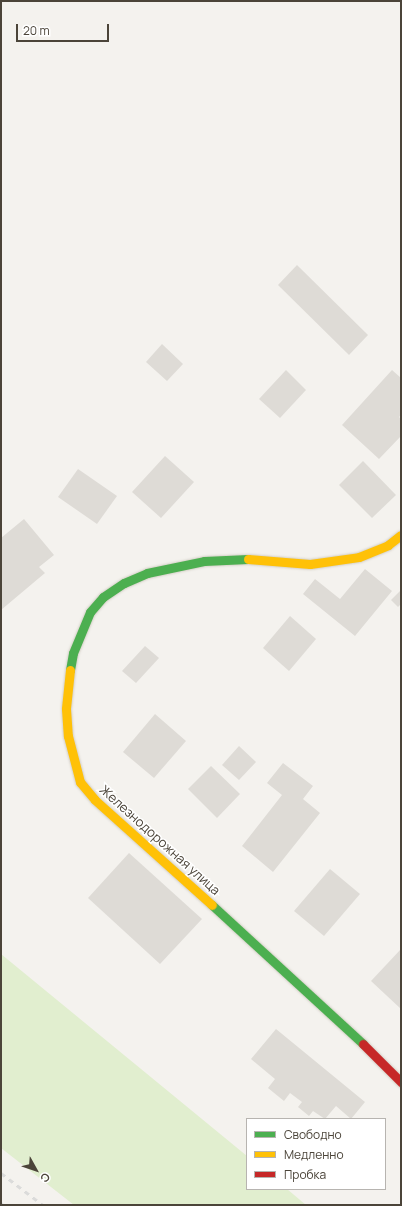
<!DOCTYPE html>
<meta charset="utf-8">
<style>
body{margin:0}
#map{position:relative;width:402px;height:1206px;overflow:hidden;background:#f4f2ee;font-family:Manrope,sans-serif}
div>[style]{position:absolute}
.green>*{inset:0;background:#e1eecf}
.building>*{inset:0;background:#dedbd6}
.roads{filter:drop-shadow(0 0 1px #d3cfc5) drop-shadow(0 0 1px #d3cfc5)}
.fast>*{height:9px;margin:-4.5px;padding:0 4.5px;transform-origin:4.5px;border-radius:4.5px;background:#4caf50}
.slow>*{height:9px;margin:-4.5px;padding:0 4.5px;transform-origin:4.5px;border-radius:4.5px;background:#ffc107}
.jam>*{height:9px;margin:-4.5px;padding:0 4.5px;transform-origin:4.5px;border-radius:4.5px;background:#c62828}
.rail>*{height:3px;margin-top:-1.5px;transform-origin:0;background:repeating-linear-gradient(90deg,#dbdbda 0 5px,transparent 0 10px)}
span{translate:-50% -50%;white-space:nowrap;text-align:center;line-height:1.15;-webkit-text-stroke:3px #fff;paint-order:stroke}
.street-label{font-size:13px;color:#4b4439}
.frame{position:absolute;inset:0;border:2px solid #4b4439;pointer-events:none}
.legend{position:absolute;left:246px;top:1118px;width:140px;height:72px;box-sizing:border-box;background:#fff;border:1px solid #b7b4b0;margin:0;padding:5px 7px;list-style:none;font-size:12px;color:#4b4439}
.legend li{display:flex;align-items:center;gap:8px;height:20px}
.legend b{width:20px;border:1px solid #b7b4b0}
.north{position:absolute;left:16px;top:1150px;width:40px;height:40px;-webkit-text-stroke:3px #fff;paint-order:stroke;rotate:130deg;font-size:11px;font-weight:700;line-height:16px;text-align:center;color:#4b4439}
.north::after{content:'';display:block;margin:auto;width:14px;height:18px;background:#4b4439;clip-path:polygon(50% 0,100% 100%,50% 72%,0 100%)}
.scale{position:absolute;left:16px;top:24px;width:93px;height:18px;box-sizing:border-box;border:2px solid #4b4439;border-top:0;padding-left:5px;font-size:12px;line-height:14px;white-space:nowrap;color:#4b4439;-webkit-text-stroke:3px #fff;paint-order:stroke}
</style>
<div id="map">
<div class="green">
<div style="clip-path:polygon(1px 954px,247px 1156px,247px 1189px,287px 1189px,306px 1205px,74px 1205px,1px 1148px)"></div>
</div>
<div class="building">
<div style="clip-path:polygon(297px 265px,368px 335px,349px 355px,278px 285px)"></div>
<div style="clip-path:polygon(162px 344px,183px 364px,167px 381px,146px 362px)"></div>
<div style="clip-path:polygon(286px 370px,306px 390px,280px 418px,259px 399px)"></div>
<div style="clip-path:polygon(392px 370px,401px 378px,401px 415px,399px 417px,401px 419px,401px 436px,379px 459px,342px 425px)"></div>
<div style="clip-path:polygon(165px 456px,194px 482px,161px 518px,132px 492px)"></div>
<div style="clip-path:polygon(363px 461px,396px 495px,372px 518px,339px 485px)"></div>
<div style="clip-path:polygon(78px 469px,117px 496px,97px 524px,58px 497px)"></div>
<div style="clip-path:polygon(24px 519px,54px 555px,39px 567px,45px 573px,1px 610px,1px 538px)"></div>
<div style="clip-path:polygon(365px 569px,392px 591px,355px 636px,303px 594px,315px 579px,340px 599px)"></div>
<div style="clip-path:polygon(401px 590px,401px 604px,398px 607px,391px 600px)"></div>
<div style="clip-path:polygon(290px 616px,316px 639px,289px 671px,263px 648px)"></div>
<div style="clip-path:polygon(145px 646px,159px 658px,136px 683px,122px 671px)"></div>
<div style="clip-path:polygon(155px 714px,186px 741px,154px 778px,123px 752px)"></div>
<div style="clip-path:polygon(239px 746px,256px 762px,239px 780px,222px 765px)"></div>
<div style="clip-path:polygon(283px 763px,313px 786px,303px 799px,320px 813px,273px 872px,242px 846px,282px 795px,267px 783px)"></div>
<div style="clip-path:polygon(211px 766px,240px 794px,217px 818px,188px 789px)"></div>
<div style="clip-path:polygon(129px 853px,202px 919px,160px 964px,88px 898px)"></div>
<div style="clip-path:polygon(330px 869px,360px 894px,324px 936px,294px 911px)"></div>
<div style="clip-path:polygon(401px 949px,401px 1009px,371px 981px)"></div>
<div style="clip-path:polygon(276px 1029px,365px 1102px,351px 1119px,336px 1106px,325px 1119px,313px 1111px,309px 1116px,298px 1107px,302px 1102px,290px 1093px,284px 1101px,268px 1088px,275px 1079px,251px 1059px)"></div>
</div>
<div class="roads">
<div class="fast">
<div style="left:70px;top:670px;width:17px;rotate:-80deg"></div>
<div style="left:73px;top:653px;width:44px;rotate:-67.5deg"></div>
<div style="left:90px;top:612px;width:20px;rotate:-49deg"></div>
<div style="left:103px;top:597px;width:25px;rotate:-34deg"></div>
<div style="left:124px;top:583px;width:25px;rotate:-23deg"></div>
<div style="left:147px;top:573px;width:58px;rotate:-11.9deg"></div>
<div style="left:204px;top:561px;width:44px;rotate:-2.6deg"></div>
<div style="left:212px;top:905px;width:205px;rotate:42.6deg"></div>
</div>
<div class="slow">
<div style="left:248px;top:559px;width:62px;rotate:4.6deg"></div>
<div style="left:310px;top:564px;width:49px;rotate:-8.1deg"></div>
<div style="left:359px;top:557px;width:31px;rotate:-22deg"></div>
<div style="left:388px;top:545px;width:16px;rotate:-38deg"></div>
<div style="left:70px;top:670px;width:39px;rotate:96deg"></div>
<div style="left:66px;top:709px;width:27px;rotate:86deg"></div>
<div style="left:68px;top:736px;width:48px;rotate:75.4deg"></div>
<div style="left:80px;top:782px;width:23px;rotate:50deg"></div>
<div style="left:95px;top:800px;width:157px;rotate:41.9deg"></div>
</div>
<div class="jam">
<div style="left:363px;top:1044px;width:54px;rotate:45deg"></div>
</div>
</div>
<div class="rail">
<div style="left:1px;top:1173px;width:53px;rotate:37.3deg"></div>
<div style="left:1px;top:1203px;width:3px;rotate:45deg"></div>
</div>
<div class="street-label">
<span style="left:160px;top:840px;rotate:42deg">Железнодорожная улица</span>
</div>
<div class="frame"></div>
<ul class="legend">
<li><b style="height:5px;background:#4caf50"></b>Свободно</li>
<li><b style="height:5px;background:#ffc107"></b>Медленно</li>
<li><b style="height:5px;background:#c62828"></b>Пробка</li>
</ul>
<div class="north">С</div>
<div class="scale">20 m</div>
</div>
